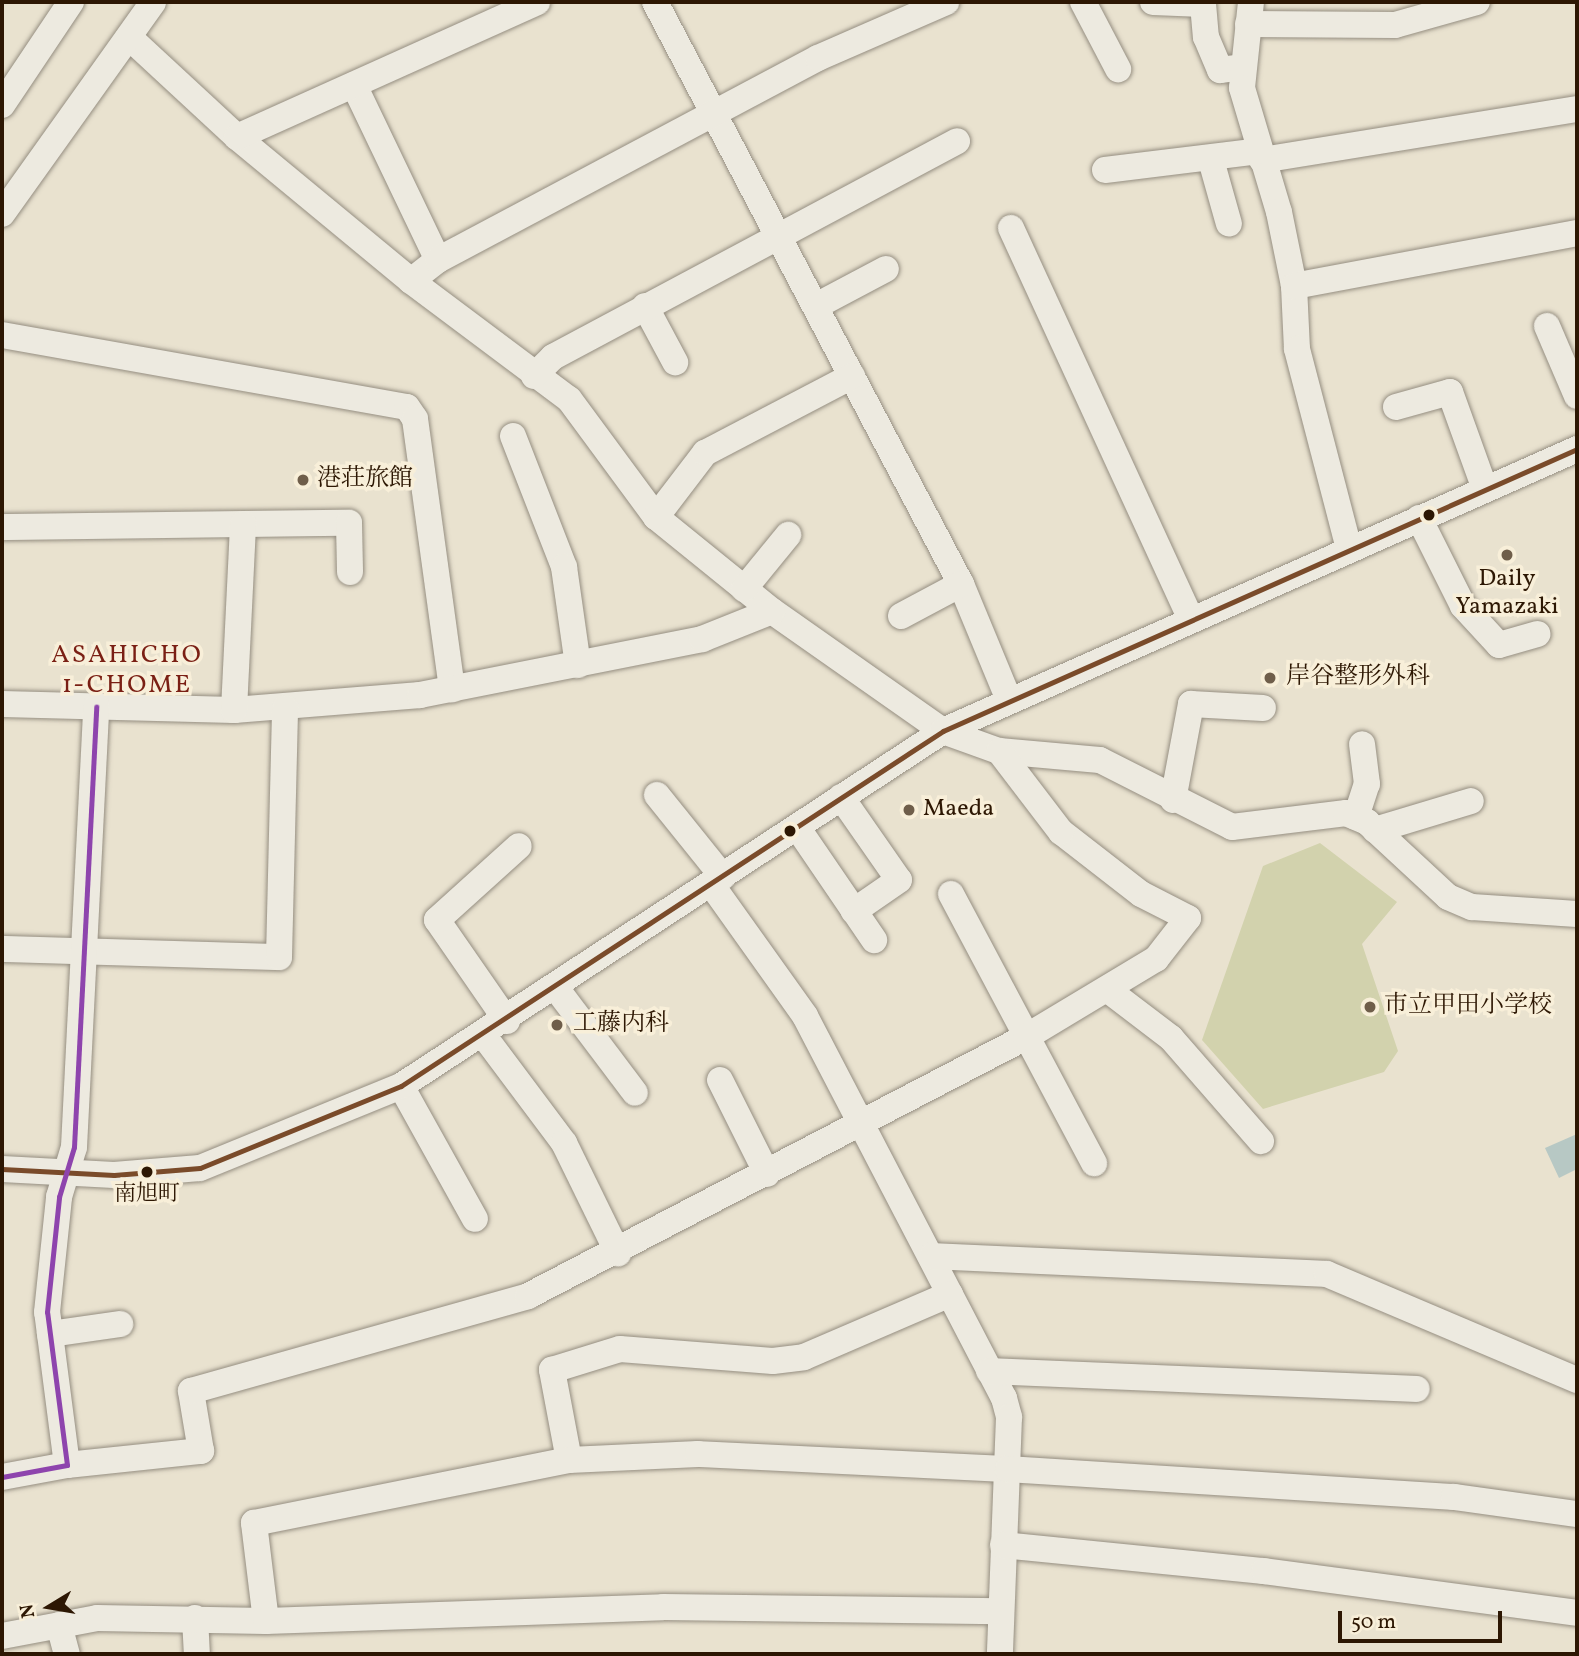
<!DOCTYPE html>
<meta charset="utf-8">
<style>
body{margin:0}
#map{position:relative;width:1579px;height:1656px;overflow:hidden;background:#e9e2cf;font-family:Vollkorn,"Noto Serif JP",serif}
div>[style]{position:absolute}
.green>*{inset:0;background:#d2d2ad}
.water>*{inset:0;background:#b7c8c4}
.roads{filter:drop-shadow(0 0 2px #958e81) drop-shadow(0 0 2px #958e81)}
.minor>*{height:26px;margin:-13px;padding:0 13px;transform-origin:13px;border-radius:13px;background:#edeae0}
.bus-1>*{height:5px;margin:-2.5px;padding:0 2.5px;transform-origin:2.5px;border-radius:2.5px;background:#7a4b2a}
.bus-2>*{height:5px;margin:-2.5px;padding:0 2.5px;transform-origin:2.5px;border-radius:2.5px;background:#8e44ad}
.dots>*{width:19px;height:19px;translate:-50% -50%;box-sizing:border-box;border:4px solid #f8efd9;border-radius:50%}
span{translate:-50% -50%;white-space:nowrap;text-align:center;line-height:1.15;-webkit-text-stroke:7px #f8efd9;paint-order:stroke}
.bus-label{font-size:22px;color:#2d1703}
.poi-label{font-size:24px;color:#2d1703}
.left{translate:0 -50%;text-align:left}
.neighbourhood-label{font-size:26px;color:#7a1f14;letter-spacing:2px}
.frame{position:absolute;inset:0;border:4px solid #2d1703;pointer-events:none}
.north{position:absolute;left:14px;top:1572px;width:70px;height:70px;-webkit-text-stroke:5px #f8efd9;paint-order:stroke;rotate:259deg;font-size:19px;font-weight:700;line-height:28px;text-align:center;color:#2d1703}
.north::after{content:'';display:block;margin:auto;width:24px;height:32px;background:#2d1703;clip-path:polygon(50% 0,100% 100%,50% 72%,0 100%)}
.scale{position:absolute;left:1338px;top:1611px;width:164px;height:32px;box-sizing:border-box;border:4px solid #2d1703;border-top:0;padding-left:9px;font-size:21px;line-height:24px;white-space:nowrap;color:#2d1703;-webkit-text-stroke:5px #f8efd9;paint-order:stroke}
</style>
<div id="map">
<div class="green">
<div style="clip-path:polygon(1320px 843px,1397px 902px,1362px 944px,1398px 1051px,1384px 1072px,1263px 1109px,1202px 1040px,1263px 866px)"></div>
</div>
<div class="water">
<div style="clip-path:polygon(1577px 1134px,1577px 1169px,1559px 1178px,1545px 1148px)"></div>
</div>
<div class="roads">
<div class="minor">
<div style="left:655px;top:2px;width:658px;rotate:62.27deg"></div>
<div style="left:961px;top:584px;width:126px;rotate:67.5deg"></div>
<div style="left:1083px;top:2px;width:76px;rotate:62.4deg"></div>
<div style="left:1153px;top:2px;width:50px;rotate:2.3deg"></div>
<div style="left:1203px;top:4px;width:33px;rotate:85deg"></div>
<div style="left:1206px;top:37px;width:36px;rotate:67deg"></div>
<div style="left:1220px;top:70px;width:23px;rotate:-7deg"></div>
<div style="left:1251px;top:2px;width:86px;rotate:96deg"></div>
<div style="left:1242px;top:88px;width:129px;rotate:73.4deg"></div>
<div style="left:1279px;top:212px;width:76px;rotate:78.5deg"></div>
<div style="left:1294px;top:286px;width:63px;rotate:87.3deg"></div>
<div style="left:1297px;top:349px;width:207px;rotate:75.4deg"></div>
<div style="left:1248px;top:24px;width:147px;rotate:0.4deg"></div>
<div style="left:1395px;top:25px;width:85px;rotate:-15.7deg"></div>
<div style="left:129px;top:37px;width:147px;rotate:42.8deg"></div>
<div style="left:237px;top:137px;width:226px;rotate:39.6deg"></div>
<div style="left:411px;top:281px;width:197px;rotate:36.8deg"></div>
<div style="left:569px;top:399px;width:147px;rotate:53.6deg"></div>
<div style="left:656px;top:517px;width:149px;rotate:39deg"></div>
<div style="left:772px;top:611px;width:209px;rotate:35.1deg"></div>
<div style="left:943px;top:731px;width:59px;rotate:19.7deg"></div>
<div style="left:999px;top:751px;width:101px;rotate:5.1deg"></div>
<div style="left:1100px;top:760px;width:148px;rotate:26.9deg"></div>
<div style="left:1232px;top:827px;width:115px;rotate:-7deg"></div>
<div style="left:1346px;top:813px;width:23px;rotate:23deg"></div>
<div style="left:1367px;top:822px;width:110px;rotate:42.8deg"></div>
<div style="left:1448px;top:897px;width:26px;rotate:23deg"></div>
<div style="left:1472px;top:907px;width:105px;rotate:3.8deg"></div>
<div style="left:354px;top:85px;width:194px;rotate:64.4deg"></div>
<div style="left:2px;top:105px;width:124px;rotate:-56.2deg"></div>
<div style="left:237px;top:137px;width:329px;rotate:-24.2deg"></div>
<div style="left:1211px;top:160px;width:66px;rotate:74.3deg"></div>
<div style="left:1262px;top:160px;width:319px;rotate:-9.2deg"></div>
<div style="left:1105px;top:170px;width:155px;rotate:-7deg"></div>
<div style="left:2px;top:214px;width:260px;rotate:-54.5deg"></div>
<div style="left:1011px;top:228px;width:430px;rotate:65.3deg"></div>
<div style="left:411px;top:281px;width:34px;rotate:-38deg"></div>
<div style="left:438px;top:260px;width:430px;rotate:-28deg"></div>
<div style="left:818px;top:58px;width:140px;rotate:-23.6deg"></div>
<div style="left:1294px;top:286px;width:288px;rotate:-10.6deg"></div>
<div style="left:645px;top:306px;width:64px;rotate:61.8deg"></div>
<div style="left:816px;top:306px;width:79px;rotate:-27.9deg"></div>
<div style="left:1547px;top:326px;width:76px;rotate:66.8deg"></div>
<div style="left:2px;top:335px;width:411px;rotate:10.1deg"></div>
<div style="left:407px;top:407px;width:14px;rotate:56deg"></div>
<div style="left:415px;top:419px;width:273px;rotate:82.2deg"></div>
<div style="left:534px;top:376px;width:27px;rotate:-45deg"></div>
<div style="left:553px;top:357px;width:458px;rotate:-28.1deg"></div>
<div style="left:1396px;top:407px;width:56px;rotate:-15.5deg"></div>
<div style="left:1450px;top:392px;width:103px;rotate:70.2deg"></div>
<div style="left:513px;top:436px;width:141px;rotate:68.7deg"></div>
<div style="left:564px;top:567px;width:99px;rotate:81.9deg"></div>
<div style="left:656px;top:517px;width:81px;rotate:-52.6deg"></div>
<div style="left:705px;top:453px;width:166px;rotate:-27.6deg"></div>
<div style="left:1419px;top:518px;width:98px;rotate:63.4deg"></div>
<div style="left:1463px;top:606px;width:53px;rotate:47.3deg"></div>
<div style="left:1499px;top:645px;width:40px;rotate:-16deg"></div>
<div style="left:2px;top:527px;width:347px;rotate:-0.7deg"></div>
<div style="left:349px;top:523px;width:49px;rotate:88.8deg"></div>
<div style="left:744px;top:589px;width:70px;rotate:-50.8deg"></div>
<div style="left:901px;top:616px;width:68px;rotate:-28.1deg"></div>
<div style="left:2px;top:704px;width:232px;rotate:1.5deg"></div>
<div style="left:234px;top:710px;width:187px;rotate:-4.6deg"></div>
<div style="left:420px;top:695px;width:288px;rotate:-11.2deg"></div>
<div style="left:702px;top:639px;width:75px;rotate:-21.8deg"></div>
<div style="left:234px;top:710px;width:186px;rotate:-87.2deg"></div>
<div style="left:657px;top:795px;width:105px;rotate:51.2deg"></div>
<div style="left:841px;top:797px;width:101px;rotate:55.1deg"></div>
<div style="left:899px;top:880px;width:55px;rotate:145.4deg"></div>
<div style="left:1173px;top:800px;width:98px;rotate:-79.4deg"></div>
<div style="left:1191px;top:704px;width:72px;rotate:3.2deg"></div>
<div style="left:1356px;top:817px;width:35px;rotate:-72deg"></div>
<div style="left:1367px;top:784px;width:40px;rotate:-97.1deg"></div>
<div style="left:797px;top:827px;width:137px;rotate:55.7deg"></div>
<div style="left:1375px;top:830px;width:100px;rotate:-16.8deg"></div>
<div style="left:711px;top:884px;width:162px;rotate:54.5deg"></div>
<div style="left:805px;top:1016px;width:431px;rotate:62.5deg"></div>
<div style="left:1004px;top:1398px;width:20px;rotate:75deg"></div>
<div style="left:1009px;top:1417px;width:237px;rotate:92.2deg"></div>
<div style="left:951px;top:894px;width:305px;rotate:62deg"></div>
<div style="left:2px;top:949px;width:277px;rotate:1.7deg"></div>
<div style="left:279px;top:957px;width:249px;rotate:-88.6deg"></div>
<div style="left:556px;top:988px;width:131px;rotate:53deg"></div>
<div style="left:1108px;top:990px;width:79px;rotate:37.3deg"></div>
<div style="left:1171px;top:1038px;width:137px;rotate:48.9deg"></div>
<div style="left:507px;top:1021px;width:123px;rotate:-124.7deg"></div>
<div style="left:437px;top:920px;width:110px;rotate:-42.1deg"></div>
<div style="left:484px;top:1036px;width:134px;rotate:53.2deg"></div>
<div style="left:564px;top:1143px;width:123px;rotate:63.9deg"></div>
<div style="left:720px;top:1080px;width:105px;rotate:63.4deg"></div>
<div style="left:401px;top:1086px;width:152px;rotate:60.9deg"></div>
<div style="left:2px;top:1169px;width:112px;rotate:3.1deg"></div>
<div style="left:114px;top:1175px;width:86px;rotate:-4.7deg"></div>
<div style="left:200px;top:1168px;width:217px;rotate:-22.2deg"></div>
<div style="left:401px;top:1086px;width:648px;rotate:-33.22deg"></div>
<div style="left:943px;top:731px;width:694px;rotate:-23.98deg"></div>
<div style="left:932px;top:1256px;width:395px;rotate:2.6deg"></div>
<div style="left:1327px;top:1274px;width:272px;rotate:23deg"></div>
<div style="left:50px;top:1334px;width:71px;rotate:-8.1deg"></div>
<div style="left:989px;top:1371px;width:428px;rotate:2.4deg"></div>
<div style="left:569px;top:1460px;width:92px;rotate:-100.7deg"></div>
<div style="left:552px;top:1370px;width:71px;rotate:-17.2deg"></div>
<div style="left:620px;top:1349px;width:153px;rotate:4.5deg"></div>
<div style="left:773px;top:1361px;width:31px;rotate:-7deg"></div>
<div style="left:804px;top:1357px;width:159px;rotate:-23.3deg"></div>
<div style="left:67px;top:1465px;width:135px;rotate:-6deg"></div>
<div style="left:201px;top:1451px;width:61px;rotate:-99.5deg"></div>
<div style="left:191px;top:1391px;width:350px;rotate:-15.7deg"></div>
<div style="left:528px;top:1296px;width:561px;rotate:-27.48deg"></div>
<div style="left:1026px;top:1037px;width:152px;rotate:-31deg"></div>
<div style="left:1156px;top:959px;width:52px;rotate:-52deg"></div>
<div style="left:1188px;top:918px;width:53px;rotate:-152.9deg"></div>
<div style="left:1141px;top:894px;width:101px;rotate:-142.2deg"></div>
<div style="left:1061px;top:832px;width:102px;rotate:-127.4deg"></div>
<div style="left:2px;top:1477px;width:66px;rotate:-10.5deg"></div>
<div style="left:67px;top:1465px;width:154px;rotate:-97.4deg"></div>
<div style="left:47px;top:1312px;width:116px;rotate:-84deg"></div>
<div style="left:59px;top:1197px;width:52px;rotate:-73.3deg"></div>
<div style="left:74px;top:1147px;width:441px;rotate:-87.1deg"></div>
<div style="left:1003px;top:1545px;width:262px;rotate:5.7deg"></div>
<div style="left:1264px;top:1571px;width:316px;rotate:7.6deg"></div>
<div style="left:195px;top:1618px;width:36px;rotate:87deg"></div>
<div style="left:266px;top:1621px;width:99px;rotate:-97deg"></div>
<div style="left:254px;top:1523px;width:321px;rotate:-11.3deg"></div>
<div style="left:569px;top:1460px;width:129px;rotate:-2.7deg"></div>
<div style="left:698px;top:1454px;width:310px;rotate:2.8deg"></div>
<div style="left:1008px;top:1469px;width:447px;rotate:3.6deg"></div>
<div style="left:1454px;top:1497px;width:124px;rotate:7.9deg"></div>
<div style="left:59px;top:1625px;width:30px;rotate:75deg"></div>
<div style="left:2px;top:1636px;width:97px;rotate:-10.7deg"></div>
<div style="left:97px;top:1618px;width:169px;rotate:1deg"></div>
<div style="left:266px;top:1621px;width:397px;rotate:-2deg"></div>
<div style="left:663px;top:1607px;width:338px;rotate:0.7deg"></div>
</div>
</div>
<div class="bus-1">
<div style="left:2px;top:1169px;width:112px;rotate:3.1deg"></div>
<div style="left:114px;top:1175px;width:86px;rotate:-4.7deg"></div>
<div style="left:200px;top:1168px;width:217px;rotate:-22.2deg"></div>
<div style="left:401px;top:1086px;width:648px;rotate:-33.22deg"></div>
<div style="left:943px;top:731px;width:694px;rotate:-23.98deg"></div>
</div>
<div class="bus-2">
<div style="left:2px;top:1477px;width:66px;rotate:-10.5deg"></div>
<div style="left:67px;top:1465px;width:154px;rotate:-97.4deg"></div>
<div style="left:47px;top:1312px;width:116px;rotate:-84deg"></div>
<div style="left:59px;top:1197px;width:52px;rotate:-73.3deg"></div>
<div style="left:74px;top:1147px;width:441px;rotate:-87.1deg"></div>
</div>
<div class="dots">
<div style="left:303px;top:480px;background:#6f5e4a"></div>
<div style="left:1429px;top:515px;background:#2d1703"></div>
<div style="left:1507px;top:555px;background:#6f5e4a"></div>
<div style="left:1270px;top:678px;background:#6f5e4a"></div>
<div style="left:909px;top:810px;background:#6f5e4a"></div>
<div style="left:790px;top:831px;background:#2d1703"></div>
<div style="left:1370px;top:1007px;background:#6f5e4a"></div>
<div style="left:557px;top:1025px;background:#6f5e4a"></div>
<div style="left:147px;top:1172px;background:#2d1703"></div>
</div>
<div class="bus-label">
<span style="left:147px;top:1195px">南旭町</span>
</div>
<div class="poi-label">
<span class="left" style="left:317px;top:480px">港荘旅館</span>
<span style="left:1507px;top:594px">Daily<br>Yamazaki</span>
<span class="left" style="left:1286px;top:678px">岸谷整形外科</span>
<span class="left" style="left:923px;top:810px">Maeda</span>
<span class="left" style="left:1384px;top:1007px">市立甲田小学校</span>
<span class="left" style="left:573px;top:1025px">工藤内科</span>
</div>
<div class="neighbourhood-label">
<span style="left:127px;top:671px">ASAHICHO<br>1-CHOME</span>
</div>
<div class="frame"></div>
<div class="north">N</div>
<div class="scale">50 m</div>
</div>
